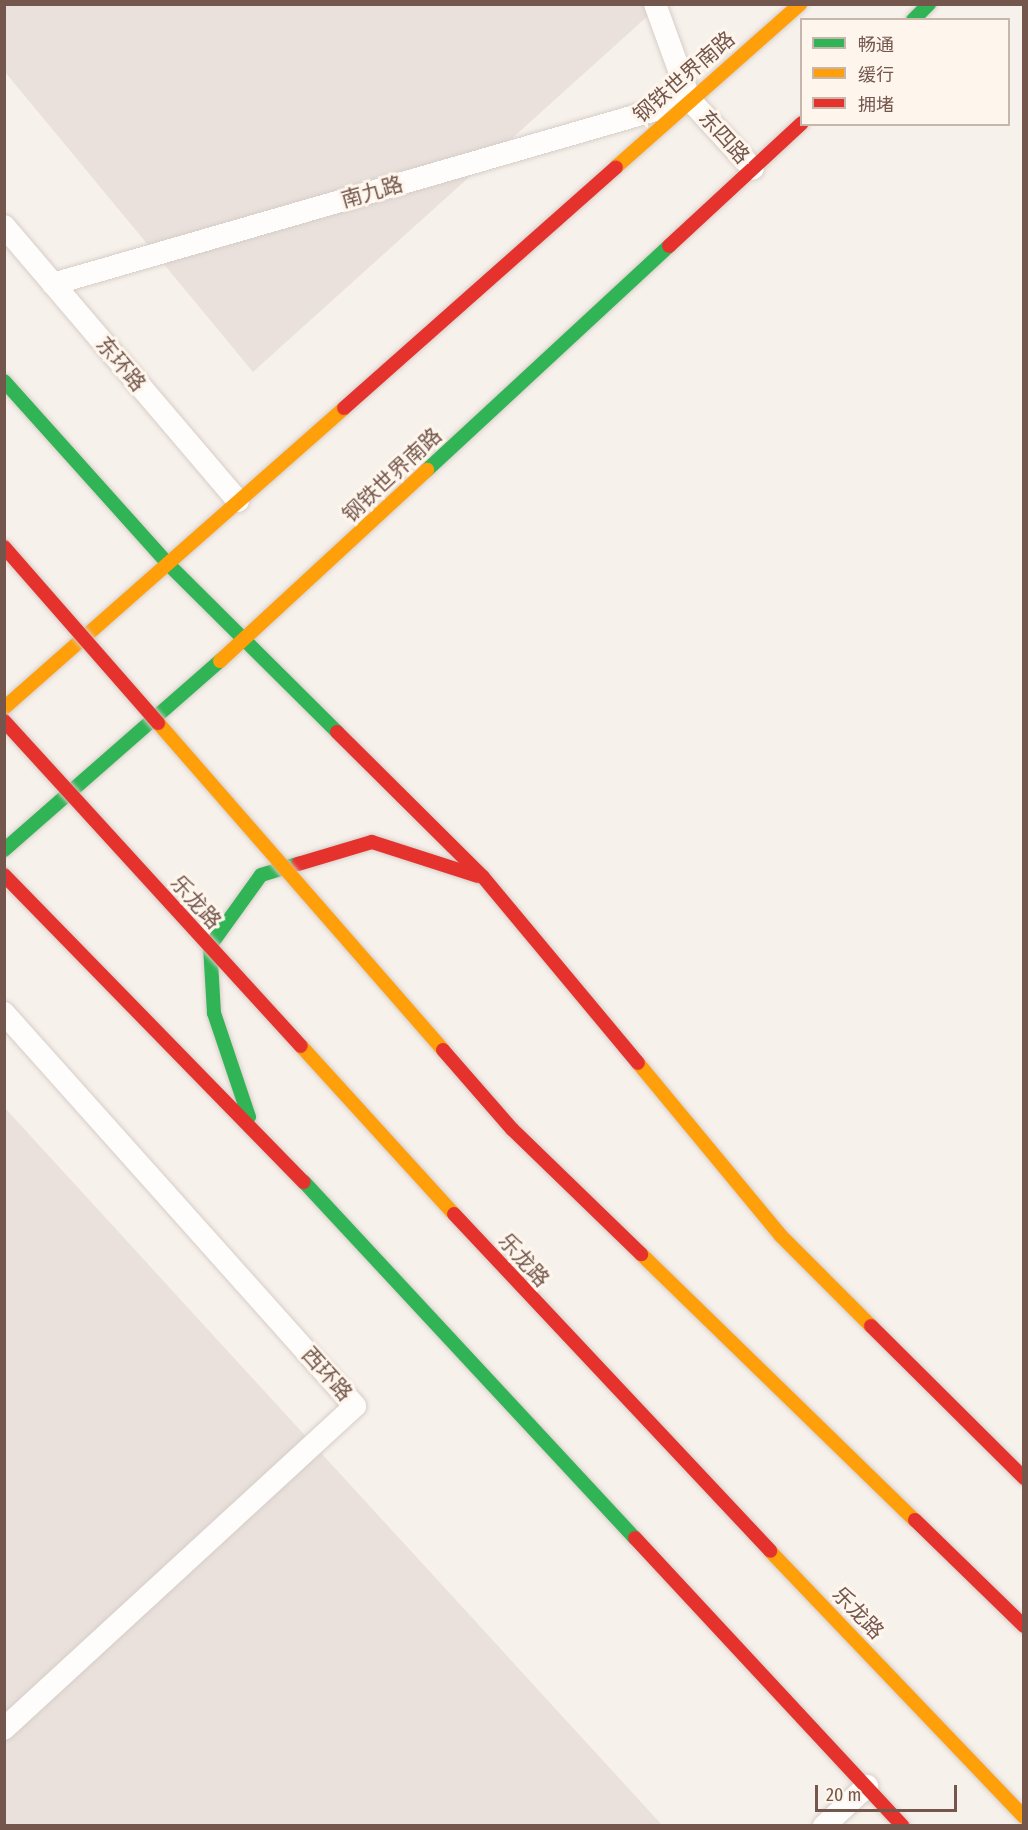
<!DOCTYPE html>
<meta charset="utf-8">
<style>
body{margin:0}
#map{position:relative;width:1028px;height:1830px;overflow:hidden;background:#f7f1eb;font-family:"Fira Sans Condensed","Noto Sans SC",sans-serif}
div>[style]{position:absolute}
.industrial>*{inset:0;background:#eae1dc}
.roads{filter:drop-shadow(0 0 2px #d6cdc8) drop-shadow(0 0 2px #d6cdc8)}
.lane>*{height:22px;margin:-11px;padding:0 11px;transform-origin:11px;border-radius:11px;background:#fefdfc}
.fast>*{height:14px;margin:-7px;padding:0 7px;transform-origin:7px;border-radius:7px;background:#30b455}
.slow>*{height:14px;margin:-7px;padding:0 7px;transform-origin:7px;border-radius:7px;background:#ff9f0a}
.jam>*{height:14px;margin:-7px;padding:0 7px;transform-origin:7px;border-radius:7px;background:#e5322d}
.bridges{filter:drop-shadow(0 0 2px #d5cbc6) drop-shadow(0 0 2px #d5cbc6)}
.slow-bridge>*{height:14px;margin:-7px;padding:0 7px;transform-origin:7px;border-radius:7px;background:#ff9f0a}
.jam-bridge>*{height:14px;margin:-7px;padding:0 7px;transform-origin:7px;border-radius:7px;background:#e5322d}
span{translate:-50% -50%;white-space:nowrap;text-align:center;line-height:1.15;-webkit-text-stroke:6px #fef6ec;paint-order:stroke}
.street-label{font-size:21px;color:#74564c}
.frame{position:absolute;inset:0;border:6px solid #74564c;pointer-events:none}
.legend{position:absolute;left:800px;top:18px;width:210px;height:108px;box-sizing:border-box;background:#fef6ec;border:2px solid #c7b6ac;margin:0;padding:8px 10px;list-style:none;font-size:18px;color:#74564c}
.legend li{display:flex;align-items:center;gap:12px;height:30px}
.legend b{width:30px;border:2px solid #c7b6ac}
.scale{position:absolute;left:815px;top:1785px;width:142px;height:27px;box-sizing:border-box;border:3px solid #74564c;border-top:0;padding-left:8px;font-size:18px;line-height:21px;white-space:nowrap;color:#74564c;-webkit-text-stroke:4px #fef6ec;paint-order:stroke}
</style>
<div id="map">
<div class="industrial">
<div style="clip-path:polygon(4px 5px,660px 5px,253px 372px,5px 72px)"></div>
<div style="clip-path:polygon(5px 1108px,662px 1825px,5px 1825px)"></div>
</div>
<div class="roads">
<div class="lane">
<div style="left:655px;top:4px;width:102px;rotate:70deg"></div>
<div style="left:690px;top:100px;width:93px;rotate:47.6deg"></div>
<div style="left:4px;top:226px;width:361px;rotate:49.6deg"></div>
<div style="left:53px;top:284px;width:656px;rotate:-16.11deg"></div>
<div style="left:4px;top:1013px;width:527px;rotate:48.23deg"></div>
<div style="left:355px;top:1406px;width:477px;rotate:137.4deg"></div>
<div style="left:824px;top:1826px;width:59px;rotate:-42.9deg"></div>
</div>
<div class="fast">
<div style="left:913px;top:20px;width:23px;rotate:-45deg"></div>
<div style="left:4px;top:381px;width:246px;rotate:48.1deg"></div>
<div style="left:168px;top:564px;width:238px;rotate:44.8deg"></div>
<div style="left:427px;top:470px;width:330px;rotate:-42.8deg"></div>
<div style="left:4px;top:850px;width:287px;rotate:-41.2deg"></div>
<div style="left:249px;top:1117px;width:110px;rotate:-108.6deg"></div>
<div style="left:214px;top:1013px;width:67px;rotate:-93.4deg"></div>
<div style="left:210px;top:946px;width:87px;rotate:-54.3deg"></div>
<div style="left:261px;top:875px;width:39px;rotate:-17deg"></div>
<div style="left:304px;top:1182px;width:486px;rotate:47.1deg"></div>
</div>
<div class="slow">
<div style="left:616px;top:167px;width:246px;rotate:-41.5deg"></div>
<div style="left:220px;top:661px;width:282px;rotate:-42.7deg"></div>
<div style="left:4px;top:708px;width:453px;rotate:-41.4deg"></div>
<div style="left:638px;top:1063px;width:224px;rotate:50.4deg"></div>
<div style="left:781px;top:1236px;width:127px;rotate:45deg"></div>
</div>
<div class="jam">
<div style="left:669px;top:246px;width:181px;rotate:-42.8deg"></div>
<div style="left:344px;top:408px;width:363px;rotate:-41.5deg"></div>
<div style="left:337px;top:732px;width:206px;rotate:44.8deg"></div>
<div style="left:483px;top:877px;width:242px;rotate:50.2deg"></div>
<div style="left:298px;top:864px;width:77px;rotate:-16.6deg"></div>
<div style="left:372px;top:842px;width:111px;rotate:17.8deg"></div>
<div style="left:4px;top:875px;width:429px;rotate:45.7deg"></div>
<div style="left:871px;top:1326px;width:216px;rotate:44.8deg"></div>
<div style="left:635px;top:1538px;width:393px;rotate:47.1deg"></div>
</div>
</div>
<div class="bridges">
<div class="slow-bridge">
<div style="left:158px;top:723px;width:434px;rotate:48.9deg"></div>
<div style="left:301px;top:1046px;width:227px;rotate:47.7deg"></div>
<div style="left:641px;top:1254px;width:382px;rotate:44.2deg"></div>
<div style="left:770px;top:1551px;width:368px;rotate:46.3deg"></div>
</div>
<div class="jam-bridge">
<div style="left:4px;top:547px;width:234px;rotate:48.8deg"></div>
<div style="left:4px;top:721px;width:440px;rotate:47.6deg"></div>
<div style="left:443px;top:1050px;width:105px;rotate:48.9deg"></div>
<div style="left:512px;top:1129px;width:180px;rotate:44.1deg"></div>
<div style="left:454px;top:1214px;width:462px;rotate:46.8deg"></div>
<div style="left:915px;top:1520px;width:152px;rotate:44.2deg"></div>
</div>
</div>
<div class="street-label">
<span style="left:684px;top:77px;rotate:-41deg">钢铁世界南路</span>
<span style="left:724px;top:137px;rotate:48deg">东四路</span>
<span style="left:372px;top:192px;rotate:-16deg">南九路</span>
<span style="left:121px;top:364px;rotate:50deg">东环路</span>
<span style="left:392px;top:475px;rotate:-43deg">钢铁世界南路</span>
<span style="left:196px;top:902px;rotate:48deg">乐龙路</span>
<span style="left:524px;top:1260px;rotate:48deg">乐龙路</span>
<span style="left:327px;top:1374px;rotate:48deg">西环路</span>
<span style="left:858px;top:1613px;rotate:46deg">乐龙路</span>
</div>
<div class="frame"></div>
<ul class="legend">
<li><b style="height:8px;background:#30b455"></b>畅通</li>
<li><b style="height:8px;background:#ff9f0a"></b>缓行</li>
<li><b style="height:8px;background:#e5322d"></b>拥堵</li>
</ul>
<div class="scale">20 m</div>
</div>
